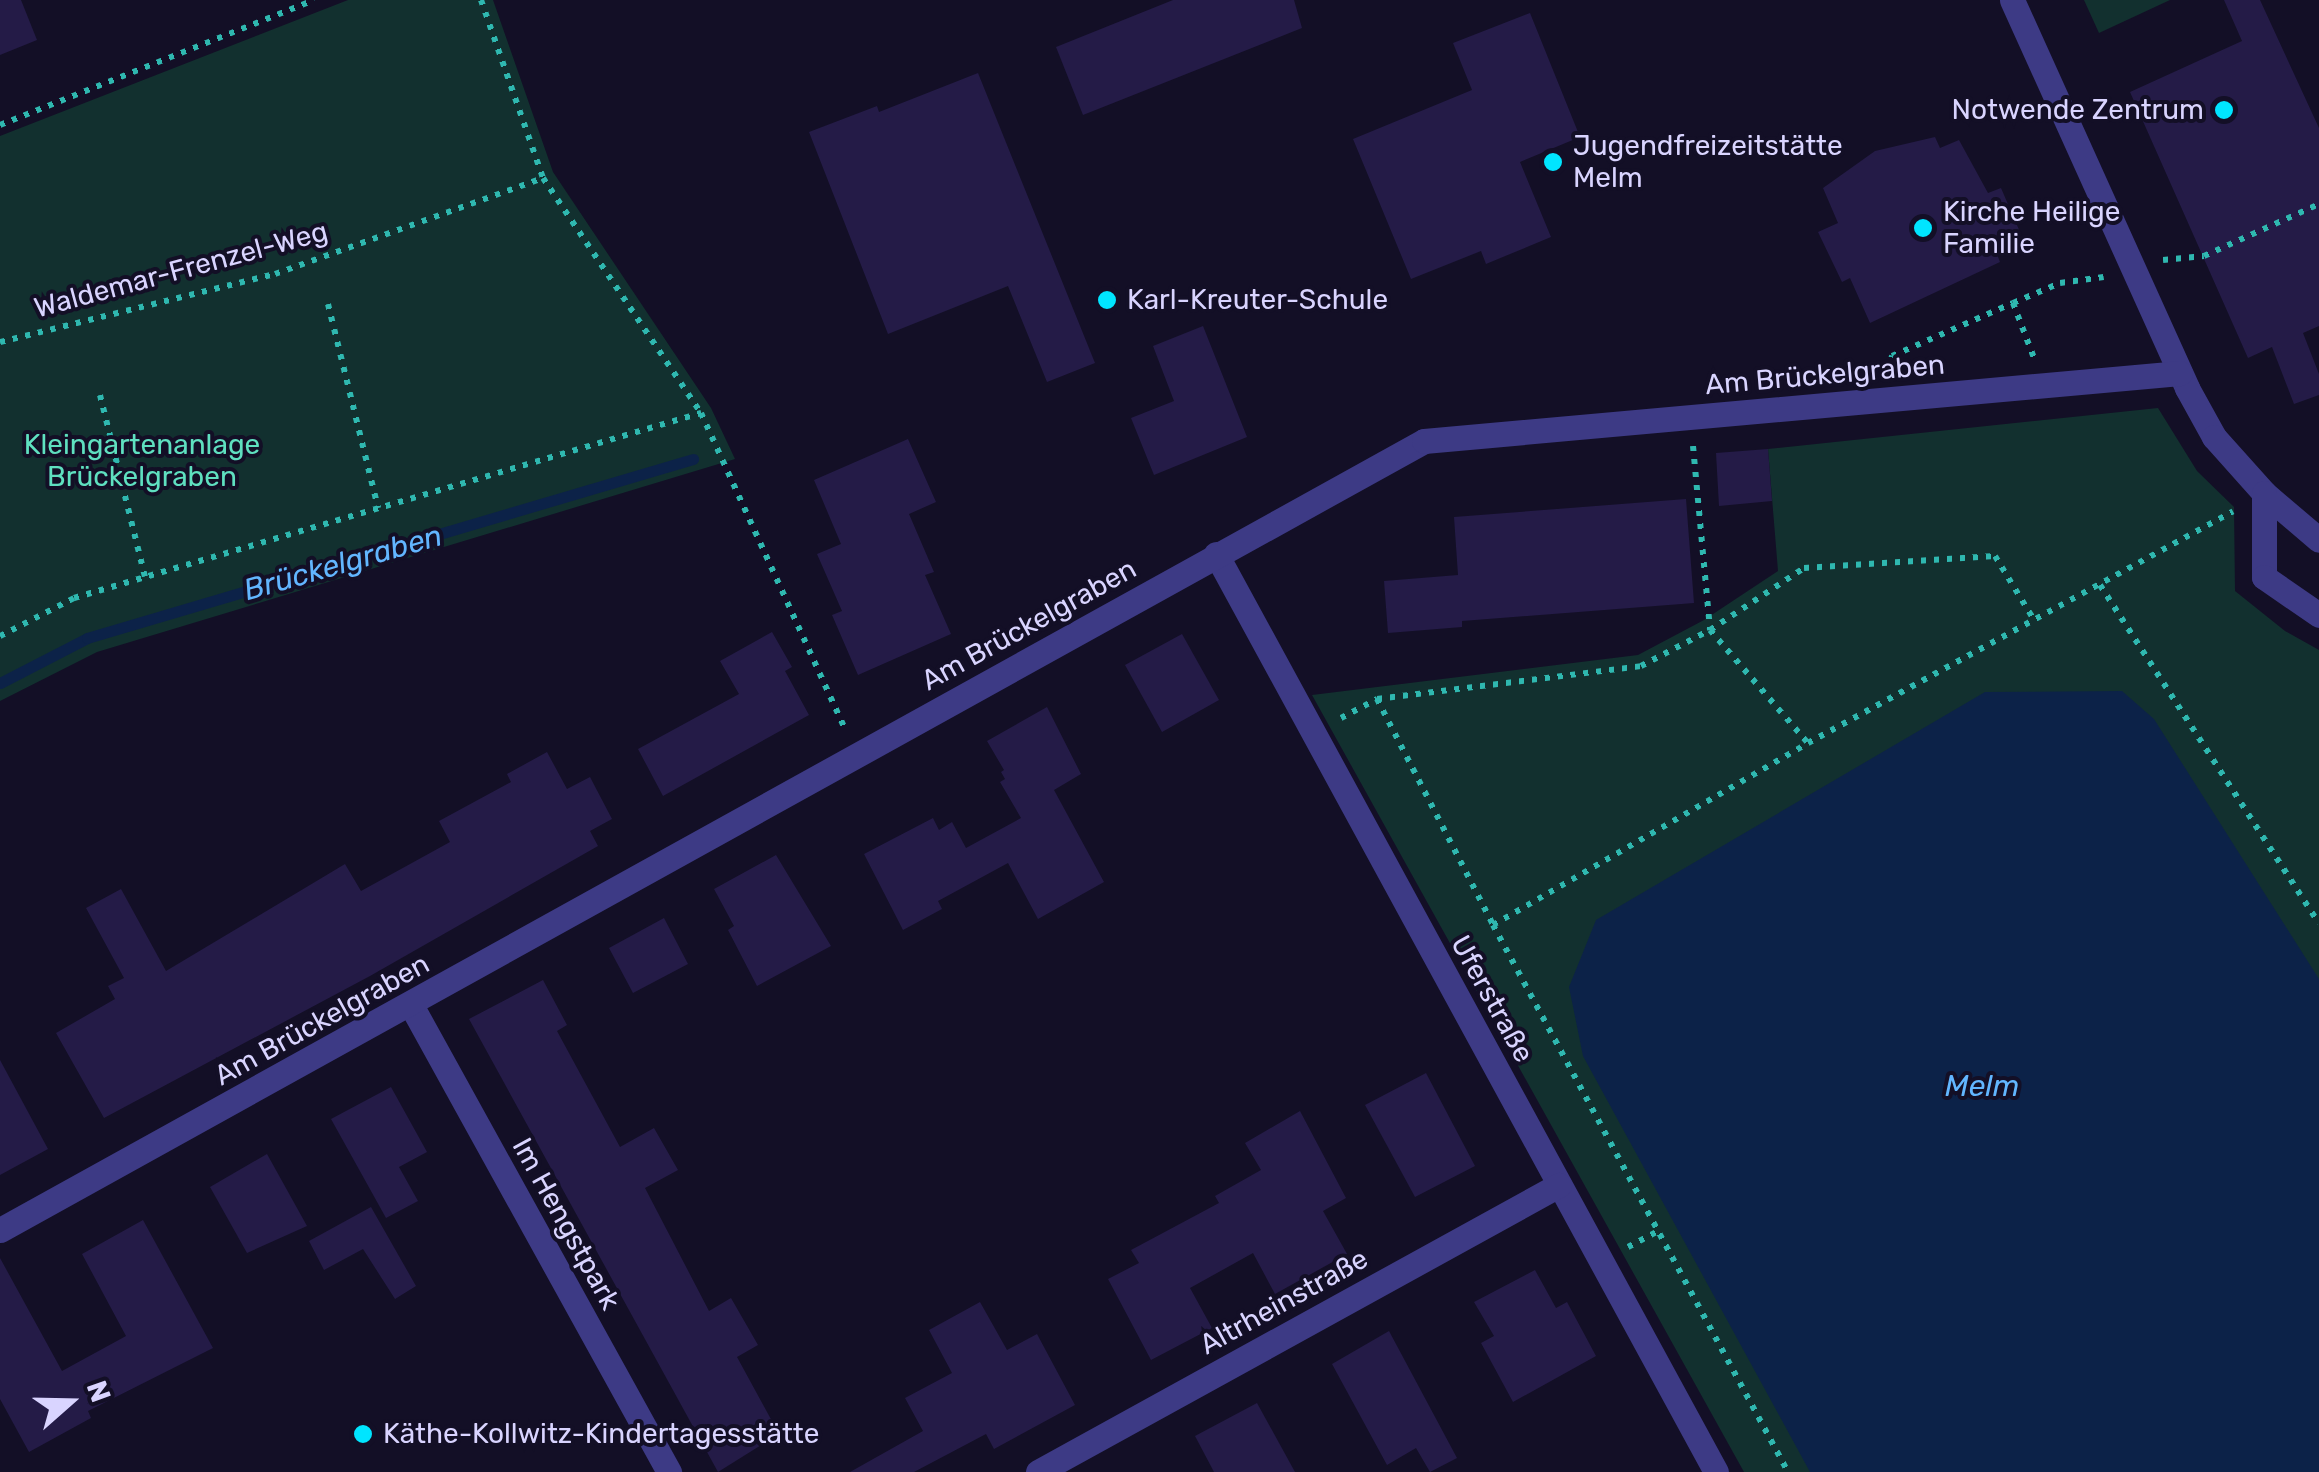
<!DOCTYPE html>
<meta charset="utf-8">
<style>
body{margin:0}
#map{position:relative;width:2319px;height:1472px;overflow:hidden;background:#130f26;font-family:Rubik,sans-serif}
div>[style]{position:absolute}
.green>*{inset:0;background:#12302f}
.water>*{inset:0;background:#0c2248}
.stream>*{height:11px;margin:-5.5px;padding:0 5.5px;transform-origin:5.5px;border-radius:5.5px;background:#0c2248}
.building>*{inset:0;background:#241b47}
.path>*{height:6px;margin-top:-3px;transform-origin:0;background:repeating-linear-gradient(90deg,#2fb8b0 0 5px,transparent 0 13px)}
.minor>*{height:25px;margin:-12.5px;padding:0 12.5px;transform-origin:12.5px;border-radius:12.5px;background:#3d3a85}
.dots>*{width:28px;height:28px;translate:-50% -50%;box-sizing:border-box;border:5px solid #130f26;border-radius:50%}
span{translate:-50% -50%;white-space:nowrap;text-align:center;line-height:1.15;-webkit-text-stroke:8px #130f26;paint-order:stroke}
.poi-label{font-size:28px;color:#d9d4ff}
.right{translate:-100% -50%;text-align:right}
.left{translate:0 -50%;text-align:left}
.street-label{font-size:28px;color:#d9d4ff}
.park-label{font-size:28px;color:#5fe0c0}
.water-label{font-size:30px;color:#62b6ff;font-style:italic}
.north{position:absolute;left:20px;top:1352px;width:100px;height:100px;-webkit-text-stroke:8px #130f26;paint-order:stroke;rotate:70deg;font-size:28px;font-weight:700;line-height:40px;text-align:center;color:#d9d4ff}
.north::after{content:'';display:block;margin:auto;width:35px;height:45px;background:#d9d4ff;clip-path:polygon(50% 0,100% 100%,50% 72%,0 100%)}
</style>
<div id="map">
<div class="green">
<div style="clip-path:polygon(348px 0,493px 0,553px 172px,711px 408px,735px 459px,97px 652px,0 701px,0 136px)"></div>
<div style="clip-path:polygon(2084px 0,2170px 0,2099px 33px)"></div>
<div style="clip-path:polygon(2158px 408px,2197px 471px,2234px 507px,2235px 591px,2285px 631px,2319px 650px,2319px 1472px,1744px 1472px,1312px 695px,1638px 655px,1704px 620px,1778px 571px,1768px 449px)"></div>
</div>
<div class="water">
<div style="clip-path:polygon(2122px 691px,2154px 719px,2319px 979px,2319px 1472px,1810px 1472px,1583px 1056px,1569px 987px,1596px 920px,1985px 692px)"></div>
</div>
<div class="stream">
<div style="left:0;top:683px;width:98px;rotate:-27.3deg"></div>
<div style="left:87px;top:638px;width:632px;rotate:-16.46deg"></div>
</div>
<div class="building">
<div style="clip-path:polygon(0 0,21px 0,37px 40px,0 55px)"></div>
<div style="clip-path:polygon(1173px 0,1294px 0,1302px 28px,1083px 115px,1056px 47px)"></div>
<div style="clip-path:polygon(2224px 0,2260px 0,2319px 128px,2319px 326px,2303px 333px,2319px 374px,2319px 395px,2294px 404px,2272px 347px,2248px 358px,2130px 92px,2242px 41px)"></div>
<div style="clip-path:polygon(1530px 13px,1580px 137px,1520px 162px,1551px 237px,1486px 264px,1481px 251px,1411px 279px,1353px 139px,1472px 90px,1453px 43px)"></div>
<div style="clip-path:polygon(978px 73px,1095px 363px,1047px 382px,1008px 286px,888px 334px,809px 132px,877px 106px,879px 112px)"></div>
<div style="clip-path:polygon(1935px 137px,1940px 148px,1959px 140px,1988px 193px,2001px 188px,2020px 232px,1993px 244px,2000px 262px,1870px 323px,1850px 278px,1842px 282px,1818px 232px,1838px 223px,1823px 188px,1875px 151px)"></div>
<div style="clip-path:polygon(1203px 326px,1247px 437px,1154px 475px,1131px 418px,1174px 401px,1153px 346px)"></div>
<div style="clip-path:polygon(908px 439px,936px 502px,909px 514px,934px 572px,925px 575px,951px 634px,858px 675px,832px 615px,842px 611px,817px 554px,841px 544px,814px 480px)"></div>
<div style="clip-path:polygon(1768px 449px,1772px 501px,1719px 506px,1716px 453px)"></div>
<div style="clip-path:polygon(1686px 499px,1694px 603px,1462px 621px,1462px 627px,1388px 633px,1384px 581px,1458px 575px,1454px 517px)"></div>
<div style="clip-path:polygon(772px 632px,792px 667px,785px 671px,809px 715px,663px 796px,638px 749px,739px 694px,720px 661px)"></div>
<div style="clip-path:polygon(1182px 634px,1219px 700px,1162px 732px,1125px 665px)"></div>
<div style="clip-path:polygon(1047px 707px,1081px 774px,1054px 790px,1104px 882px,1038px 919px,1008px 863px,938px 901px,942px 909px,903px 930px,864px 854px,933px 818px,939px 830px,952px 822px,966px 848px,1021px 818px,1000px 782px,1005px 779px,1001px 772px,1004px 770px,987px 741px)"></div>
<div style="clip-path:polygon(547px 752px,567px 789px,590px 777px,612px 819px,590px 831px,598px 846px,370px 976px,104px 1118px,56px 1033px,115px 999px,108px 986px,124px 978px,86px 908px,121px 889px,166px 971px,345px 864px,361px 891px,450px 842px,439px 821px,511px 782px,507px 774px)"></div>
<div style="clip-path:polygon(776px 855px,831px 946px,757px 986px,728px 930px,734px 926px,714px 889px)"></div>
<div style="clip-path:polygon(664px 918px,688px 964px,633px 993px,609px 948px)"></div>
<div style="clip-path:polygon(543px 980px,567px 1025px,557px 1031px,620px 1147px,654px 1128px,678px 1170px,645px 1188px,709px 1311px,731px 1298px,758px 1345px,737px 1357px,779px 1434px,718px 1472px,469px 1019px)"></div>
<div style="clip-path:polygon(0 1060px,48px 1149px,0 1175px)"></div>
<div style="clip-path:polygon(1426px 1073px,1475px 1166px,1415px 1197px,1365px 1105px)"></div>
<div style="clip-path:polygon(391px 1087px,427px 1152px,399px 1167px,418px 1201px,386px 1218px,331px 1119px)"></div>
<div style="clip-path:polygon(1300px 1111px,1346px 1198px,1323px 1211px,1347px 1254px,1275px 1294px,1253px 1253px,1190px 1288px,1212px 1328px,1151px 1360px,1108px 1279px,1139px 1263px,1131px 1250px,1219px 1203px,1215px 1196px,1261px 1170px,1245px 1143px)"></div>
<div style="clip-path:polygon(267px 1154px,307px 1226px,247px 1253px,210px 1187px)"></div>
<div style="clip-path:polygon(371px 1207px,416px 1286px,395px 1299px,363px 1249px,324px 1270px,309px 1241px)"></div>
<div style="clip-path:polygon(143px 1220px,213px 1348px,88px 1411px,91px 1418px,29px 1452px,0 1399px,0 1258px,62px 1371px,126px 1336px,82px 1254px)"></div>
<div style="clip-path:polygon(1535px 1270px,1556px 1308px,1567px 1302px,1596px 1356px,1513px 1402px,1481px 1343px,1494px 1336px,1474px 1302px)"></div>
<div style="clip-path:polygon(980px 1302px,1007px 1350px,1037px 1334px,1075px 1405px,994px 1449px,986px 1434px,914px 1472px,850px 1472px,923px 1431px,905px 1398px,952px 1373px,929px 1330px)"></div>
<div style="clip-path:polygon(1389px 1331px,1457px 1458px,1430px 1472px,1416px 1448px,1387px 1465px,1332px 1364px)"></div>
<div style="clip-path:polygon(1257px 1403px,1295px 1472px,1214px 1472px,1195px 1436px)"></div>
</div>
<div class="path">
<div style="left:481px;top:0;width:188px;rotate:70.8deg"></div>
<div style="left:543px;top:178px;width:283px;rotate:56.1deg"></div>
<div style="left:701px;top:413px;width:347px;rotate:65.5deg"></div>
<div style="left:0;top:125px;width:338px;rotate:-21.7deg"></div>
<div style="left:2163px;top:260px;width:41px;rotate:-5.6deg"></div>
<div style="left:2204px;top:256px;width:126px;rotate:-24.3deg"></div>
<div style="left:2013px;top:303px;width:59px;rotate:69.1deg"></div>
<div style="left:328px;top:304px;width:210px;rotate:76.2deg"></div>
<div style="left:0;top:342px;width:283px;rotate:-13.9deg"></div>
<div style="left:275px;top:274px;width:285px;rotate:-19.7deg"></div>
<div style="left:1888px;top:370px;width:15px;rotate:-74deg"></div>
<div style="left:1892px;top:356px;width:132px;rotate:-23.7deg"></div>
<div style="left:2013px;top:303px;width:51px;rotate:-23.1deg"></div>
<div style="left:2060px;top:283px;width:44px;rotate:-7.8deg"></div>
<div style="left:100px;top:395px;width:187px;rotate:76.1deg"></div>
<div style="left:1693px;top:446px;width:185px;rotate:84.7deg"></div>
<div style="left:1710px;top:630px;width:150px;rotate:49.1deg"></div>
<div style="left:2100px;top:585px;width:403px;rotate:57.1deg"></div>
<div style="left:0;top:636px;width:83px;rotate:-27.2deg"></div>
<div style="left:74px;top:598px;width:654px;rotate:-16.44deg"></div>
<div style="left:1377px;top:699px;width:266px;rotate:-7.1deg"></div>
<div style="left:1641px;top:666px;width:78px;rotate:-27.6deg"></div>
<div style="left:1710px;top:630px;width:113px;rotate:-33.4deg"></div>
<div style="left:1804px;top:568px;width:191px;rotate:-3.6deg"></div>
<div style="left:1995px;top:556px;width:75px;rotate:58.6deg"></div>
<div style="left:1341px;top:718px;width:41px;rotate:-27.8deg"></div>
<div style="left:1377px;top:699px;width:254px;rotate:62.8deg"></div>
<div style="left:1493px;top:925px;width:364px;rotate:-30deg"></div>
<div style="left:1808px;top:743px;width:484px;rotate:-28.6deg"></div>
<div style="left:1493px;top:925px;width:621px;rotate:61.66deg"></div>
<div style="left:1628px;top:1247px;width:34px;rotate:-28deg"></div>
</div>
<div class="minor">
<div style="left:2012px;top:0;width:426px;rotate:65.7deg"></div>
<div style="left:2187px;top:388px;width:56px;rotate:61.1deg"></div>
<div style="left:2214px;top:437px;width:75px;rotate:48.2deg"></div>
<div style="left:2264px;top:493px;width:72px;rotate:40.5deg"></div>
<div style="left:2264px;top:493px;width:84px;rotate:90deg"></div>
<div style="left:2264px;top:577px;width:67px;rotate:34.6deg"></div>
<div style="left:1216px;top:554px;width:1045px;rotate:61.42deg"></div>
<div style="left:411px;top:1005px;width:534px;rotate:61.08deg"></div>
<div style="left:0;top:1230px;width:1628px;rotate:-28.99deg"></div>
<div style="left:1424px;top:441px;width:759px;rotate:-5.14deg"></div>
<div style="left:1038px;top:1472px;width:595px;rotate:-28.85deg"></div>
</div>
<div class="dots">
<div style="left:2224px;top:110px;background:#00e5ff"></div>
<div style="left:1553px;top:162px;background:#00e5ff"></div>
<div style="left:1923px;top:228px;background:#00e5ff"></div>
<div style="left:1107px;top:300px;background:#00e5ff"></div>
<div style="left:363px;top:1434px;background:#00e5ff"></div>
</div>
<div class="poi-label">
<span class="right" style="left:2204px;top:110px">Notwende Zentrum</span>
<span class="left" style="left:1573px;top:162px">Jugendfreizeitstätte<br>Melm</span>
<span class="left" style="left:1943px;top:228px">Kirche Heilige<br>Familie</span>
<span class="left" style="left:1127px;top:300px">Karl-Kreuter-Schule</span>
<span class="left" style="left:383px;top:1434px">Käthe-Kollwitz-Kindertagesstätte</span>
</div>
<div class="street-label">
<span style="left:181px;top:270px;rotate:-15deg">Waldemar-Frenzel-Weg</span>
<span style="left:1825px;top:375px;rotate:-5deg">Am Brückelgraben</span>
<span style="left:1029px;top:625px;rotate:-29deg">Am Brückelgraben</span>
<span style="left:1492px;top:999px;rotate:61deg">Uferstraße</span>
<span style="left:322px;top:1020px;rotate:-29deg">Am Brückelgraben</span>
<span style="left:566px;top:1224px;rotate:61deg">Im Hengstpark</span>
<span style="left:1284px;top:1302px;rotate:-29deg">Altrheinstraße</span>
</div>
<div class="park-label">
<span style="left:142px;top:461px">Kleingartenanlage<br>Brückelgraben</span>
</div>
<div class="water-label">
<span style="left:343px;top:563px;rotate:-16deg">Brückelgraben</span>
<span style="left:1982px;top:1086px">Melm</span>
</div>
<div class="north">N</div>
</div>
